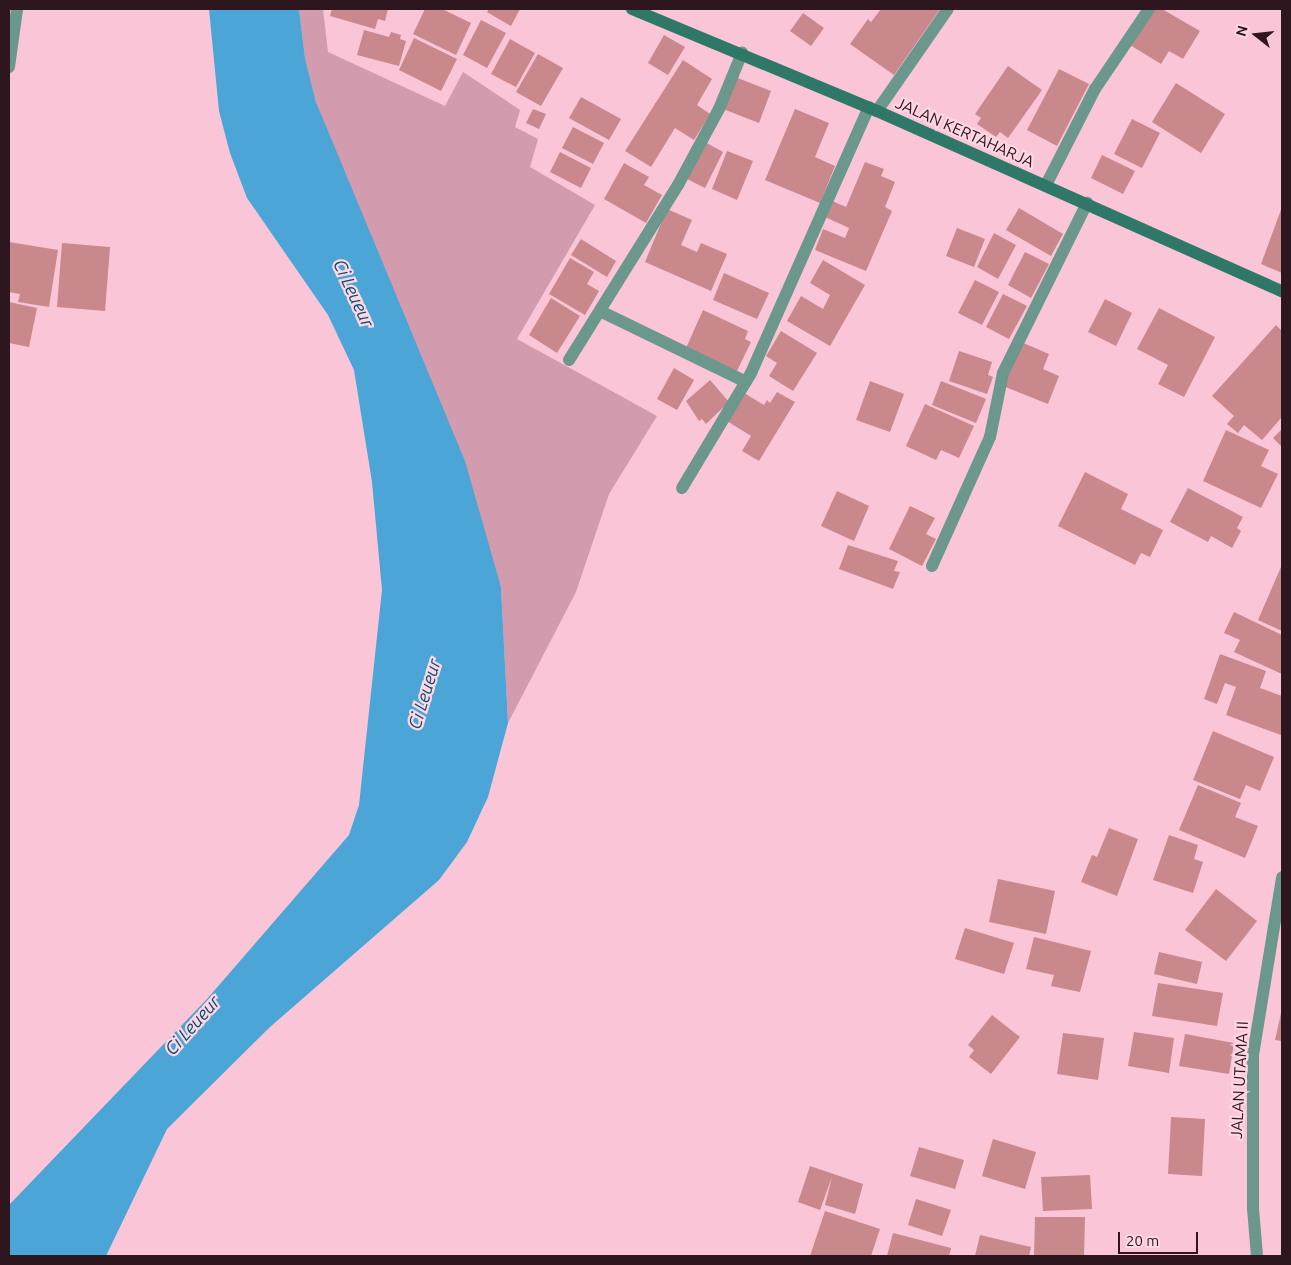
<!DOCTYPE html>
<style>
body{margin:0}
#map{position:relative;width:1291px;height:1265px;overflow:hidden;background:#fac5d7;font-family:Ubuntu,sans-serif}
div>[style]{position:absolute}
.green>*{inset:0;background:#d29bae}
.water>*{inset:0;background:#4ba5d7}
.building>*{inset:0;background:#c9888b}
.street>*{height:12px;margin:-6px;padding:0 6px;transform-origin:6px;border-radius:6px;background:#6b978c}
.secondary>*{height:12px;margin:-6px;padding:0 6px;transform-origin:6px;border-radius:6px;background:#2f7868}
span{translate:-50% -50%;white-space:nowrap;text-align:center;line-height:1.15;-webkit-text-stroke:4.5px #ffd6e3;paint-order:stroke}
.street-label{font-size:16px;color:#2d161e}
.water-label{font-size:18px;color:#044f71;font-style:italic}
.frame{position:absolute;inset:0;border:10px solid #2d161e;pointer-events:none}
.north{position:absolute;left:1231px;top:10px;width:50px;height:50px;-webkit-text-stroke:4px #ffd6e3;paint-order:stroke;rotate:286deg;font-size:14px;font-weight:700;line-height:20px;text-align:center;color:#2d161e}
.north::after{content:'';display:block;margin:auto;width:18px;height:22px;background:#2d161e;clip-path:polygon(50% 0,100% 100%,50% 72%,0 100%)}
.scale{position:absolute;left:1118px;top:1232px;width:80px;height:22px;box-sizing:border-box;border:2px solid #2d161e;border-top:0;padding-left:6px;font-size:15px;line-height:18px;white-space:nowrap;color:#2d161e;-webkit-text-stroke:4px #ffd6e3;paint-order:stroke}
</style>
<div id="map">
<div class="green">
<div style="clip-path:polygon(299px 9px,323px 9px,328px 52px,445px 106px,463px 72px,520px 110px,515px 127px,538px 139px,530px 167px,595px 205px,517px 339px,657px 416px,609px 494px,576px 592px,508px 723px,501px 587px,316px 102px,305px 58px)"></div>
</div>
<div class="water">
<div style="clip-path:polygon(209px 9px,299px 9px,305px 58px,316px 102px,465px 461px,501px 587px,508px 723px,488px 797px,467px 842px,439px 880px,270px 1027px,167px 1129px,106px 1256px,9px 1256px,9px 1205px,207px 999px,349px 835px,359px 805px,382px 590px,372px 482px,354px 370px,328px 315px,247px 198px,230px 153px,219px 111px)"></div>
</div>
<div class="building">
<div style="clip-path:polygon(332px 9px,388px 9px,385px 21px,378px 19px,375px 29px,330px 16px)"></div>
<div style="clip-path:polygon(425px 9px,442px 9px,471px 23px,456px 55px,413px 34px)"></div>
<div style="clip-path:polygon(489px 9px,520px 9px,511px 26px,487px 12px)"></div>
<div style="clip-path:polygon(881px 9px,940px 9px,894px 75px,850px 44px,868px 19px,871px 22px)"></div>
<div style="clip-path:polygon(1152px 9px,1162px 9px,1200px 31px,1183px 59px,1169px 51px,1161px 64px,1130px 45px)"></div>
<div style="clip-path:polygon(803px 13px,824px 28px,811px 46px,790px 31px)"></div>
<div style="clip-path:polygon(481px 20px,506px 33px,487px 68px,463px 55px)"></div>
<div style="clip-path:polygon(364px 30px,389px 37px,391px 32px,401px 35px,400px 39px,406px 41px,399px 66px,357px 55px)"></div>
<div style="clip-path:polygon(664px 35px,685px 47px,668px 75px,648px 63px)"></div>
<div style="clip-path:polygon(414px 38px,457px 59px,441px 91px,399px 70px)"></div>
<div style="clip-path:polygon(510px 39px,535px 53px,516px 87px,491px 74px)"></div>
<div style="clip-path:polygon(538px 54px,563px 68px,541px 106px,516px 92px)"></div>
<div style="clip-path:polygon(683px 60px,712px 79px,697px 105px,710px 114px,694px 140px,675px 128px,651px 167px,625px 151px)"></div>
<div style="clip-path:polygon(1008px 66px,1042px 90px,1008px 138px,1000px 132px,996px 137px,977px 124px,981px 118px,975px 114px)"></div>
<div style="clip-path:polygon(1059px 69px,1089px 84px,1057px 146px,1027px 130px)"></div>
<div style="clip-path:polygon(735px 77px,771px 91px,759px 123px,723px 109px)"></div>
<div style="clip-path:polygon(1176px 83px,1225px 114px,1201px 153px,1152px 122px)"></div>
<div style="clip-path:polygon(581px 97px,621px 119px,609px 140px,569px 118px)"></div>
<div style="clip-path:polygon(533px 109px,546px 114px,539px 129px,526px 123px)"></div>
<div style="clip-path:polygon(795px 109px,829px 123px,815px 157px,835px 166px,820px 203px,765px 180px)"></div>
<div style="clip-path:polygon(1132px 119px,1160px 133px,1142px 168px,1114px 154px)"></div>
<div style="clip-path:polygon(573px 127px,604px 143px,593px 164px,562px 148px)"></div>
<div style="clip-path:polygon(703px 141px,723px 152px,705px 188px,685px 178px)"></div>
<div style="clip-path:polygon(727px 151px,753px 161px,737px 200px,712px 189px)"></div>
<div style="clip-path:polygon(560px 152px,591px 168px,581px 188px,550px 172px)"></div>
<div style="clip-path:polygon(1102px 155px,1135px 171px,1123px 194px,1091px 178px)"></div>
<div style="clip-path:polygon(865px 162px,884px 169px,881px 176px,895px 182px,885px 207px,892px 211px,866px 271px,815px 250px,823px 229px,845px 238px,849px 228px,825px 217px,832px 201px,846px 207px)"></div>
<div style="clip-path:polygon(624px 163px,649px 177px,644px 185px,662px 195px,646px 223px,604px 199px)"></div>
<div style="clip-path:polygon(1282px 207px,1282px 273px,1261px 264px)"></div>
<div style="clip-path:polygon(1019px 208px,1063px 234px,1051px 256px,1006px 230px)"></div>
<div style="clip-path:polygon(667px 209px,692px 220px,681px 245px,697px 252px,701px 243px,727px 254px,711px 291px,645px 262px)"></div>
<div style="clip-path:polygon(957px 228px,985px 239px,974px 267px,946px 256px)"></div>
<div style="clip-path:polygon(994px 233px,1016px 245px,998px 279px,977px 267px)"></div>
<div style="clip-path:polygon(581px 239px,616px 261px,607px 277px,571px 255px)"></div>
<div style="clip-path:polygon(9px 242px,58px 250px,49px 307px,18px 302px,20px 294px,9px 292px)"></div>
<div style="clip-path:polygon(62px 243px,110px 247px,105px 311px,57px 307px)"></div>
<div style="clip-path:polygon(1025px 252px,1049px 264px,1031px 298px,1008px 285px)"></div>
<div style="clip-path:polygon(570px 258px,594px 272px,587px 284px,599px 291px,585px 315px,549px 294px)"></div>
<div style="clip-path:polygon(823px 260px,865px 285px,830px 346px,787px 321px,801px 296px,823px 309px,830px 295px,810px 283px)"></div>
<div style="clip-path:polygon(724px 273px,769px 293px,757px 319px,713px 300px)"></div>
<div style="clip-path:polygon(975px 280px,999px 292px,982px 325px,958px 313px)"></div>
<div style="clip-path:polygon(1003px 294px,1027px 306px,1009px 339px,986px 327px)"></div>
<div style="clip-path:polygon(551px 298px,580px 316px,557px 353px,529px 335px)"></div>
<div style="clip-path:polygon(1105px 299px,1132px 313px,1116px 346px,1088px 332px)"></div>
<div style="clip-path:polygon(9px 302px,37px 308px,29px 347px,9px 343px)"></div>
<div style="clip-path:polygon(1159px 308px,1215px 337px,1184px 397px,1158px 384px,1168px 365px,1137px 349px)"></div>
<div style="clip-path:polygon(703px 310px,748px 331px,745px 339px,751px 342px,737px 371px,686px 348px)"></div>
<div style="clip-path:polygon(1276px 325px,1282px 331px,1282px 417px,1262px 440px,1244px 425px,1238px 433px,1227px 424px,1234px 416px,1212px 396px)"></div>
<div style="clip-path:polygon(781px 331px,817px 353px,793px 391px,769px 376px,777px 363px,766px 356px)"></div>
<div style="clip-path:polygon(1021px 342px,1049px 354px,1043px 369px,1059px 376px,1048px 404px,1003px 386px)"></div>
<div style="clip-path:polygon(959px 351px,992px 362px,988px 375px,993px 377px,987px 394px,949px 381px)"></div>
<div style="clip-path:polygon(674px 368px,694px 380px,677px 410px,657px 399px)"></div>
<div style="clip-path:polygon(710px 380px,729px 402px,706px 424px,702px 419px,699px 421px,686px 401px)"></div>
<div style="clip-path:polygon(870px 381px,904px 394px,890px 432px,856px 420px)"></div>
<div style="clip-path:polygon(941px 381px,986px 399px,976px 423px,932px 405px)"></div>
<div style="clip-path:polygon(777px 392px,795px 402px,759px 461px,742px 451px,751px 436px,727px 421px,744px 393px,764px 405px,767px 400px,770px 403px)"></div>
<div style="clip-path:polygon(925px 404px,974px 426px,959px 458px,941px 450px,936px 460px,906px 446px)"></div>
<div style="clip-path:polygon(1282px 429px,1282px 447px,1273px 438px)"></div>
<div style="clip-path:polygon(1226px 430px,1269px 450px,1261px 466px,1278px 474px,1261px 508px,1203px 481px)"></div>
<div style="clip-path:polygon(1085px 472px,1128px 494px,1121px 509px,1163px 530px,1150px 557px,1141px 553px,1135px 565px,1058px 526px)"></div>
<div style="clip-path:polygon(1188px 488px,1243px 517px,1237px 528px,1241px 531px,1232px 548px,1211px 536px,1208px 542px,1170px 522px)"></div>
<div style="clip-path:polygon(837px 491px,869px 506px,854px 541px,821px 526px)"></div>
<div style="clip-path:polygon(910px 506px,935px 518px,926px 534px,936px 539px,922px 566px,889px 549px)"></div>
<div style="clip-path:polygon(848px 545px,898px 561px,894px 571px,900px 572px,893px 589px,839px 569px)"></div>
<div style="clip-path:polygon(1281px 567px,1282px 567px,1282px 631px,1258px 620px)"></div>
<div style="clip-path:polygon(1234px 612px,1282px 635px,1282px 674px,1234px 652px,1240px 640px,1224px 633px)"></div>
<div style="clip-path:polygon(1220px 654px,1266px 671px,1260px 688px,1282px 696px,1281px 735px,1226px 715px,1236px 687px,1225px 683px,1217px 704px,1204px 699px)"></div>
<div style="clip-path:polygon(1213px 731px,1274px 757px,1260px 791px,1246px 785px,1240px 799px,1193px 780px)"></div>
<div style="clip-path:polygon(1198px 785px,1241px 803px,1235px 817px,1258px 826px,1245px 858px,1179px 830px)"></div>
<div style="clip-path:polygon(1109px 828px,1138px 839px,1117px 896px,1081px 882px,1092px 855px,1097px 857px)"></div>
<div style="clip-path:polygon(1169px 835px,1198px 845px,1194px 859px,1203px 862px,1193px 893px,1153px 880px)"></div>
<div style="clip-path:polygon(998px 879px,1055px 891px,1046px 934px,989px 922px)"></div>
<div style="clip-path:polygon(1216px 889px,1257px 921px,1226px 961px,1185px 930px)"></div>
<div style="clip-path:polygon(965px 928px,1014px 943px,1004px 974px,955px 959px)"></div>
<div style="clip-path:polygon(1034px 937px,1091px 951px,1080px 992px,1051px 986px,1054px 975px,1026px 969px)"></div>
<div style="clip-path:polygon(1159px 952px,1202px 962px,1197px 984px,1154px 974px)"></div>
<div style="clip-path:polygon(1158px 983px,1223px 993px,1217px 1026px,1152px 1016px)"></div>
<div style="clip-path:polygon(1282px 1009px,1282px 1041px,1275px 1040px)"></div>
<div style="clip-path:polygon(992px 1015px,1020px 1037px,991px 1074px,969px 1057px,974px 1050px,968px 1045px)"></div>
<div style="clip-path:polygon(1134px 1032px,1174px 1038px,1169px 1073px,1128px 1066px)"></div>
<div style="clip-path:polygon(1063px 1033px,1104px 1038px,1098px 1080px,1057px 1074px)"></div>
<div style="clip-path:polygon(1185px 1034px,1234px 1043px,1229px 1074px,1179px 1066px)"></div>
<div style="clip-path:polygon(1171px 1117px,1205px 1119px,1202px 1176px,1168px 1174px)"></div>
<div style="clip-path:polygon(993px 1139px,1036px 1152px,1025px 1189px,982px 1176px)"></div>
<div style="clip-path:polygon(919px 1147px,964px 1160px,955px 1189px,910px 1176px)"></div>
<div style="clip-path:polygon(810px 1166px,863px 1184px,855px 1214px,825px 1205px,832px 1177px,820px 1210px,798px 1202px)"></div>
<div style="clip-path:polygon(1090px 1175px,1092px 1209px,1043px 1211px,1041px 1177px)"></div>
<div style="clip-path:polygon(916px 1199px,951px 1210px,942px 1236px,908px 1225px)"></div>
<div style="clip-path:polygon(825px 1211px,880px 1229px,871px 1256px,810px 1256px)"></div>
<div style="clip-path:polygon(1035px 1217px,1085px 1217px,1084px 1256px,1034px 1256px)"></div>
<div style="clip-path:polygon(893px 1233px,951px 1248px,949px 1256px,887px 1256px)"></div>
<div style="clip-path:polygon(980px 1235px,1031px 1247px,1029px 1256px,975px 1256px)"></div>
</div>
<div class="street">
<div style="left:9px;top:67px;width:59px;rotate:-82.1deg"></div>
<div style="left:877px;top:111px;width:124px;rotate:-55.2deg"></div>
<div style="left:1046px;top:185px;width:108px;rotate:-63deg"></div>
<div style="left:1095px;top:89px;width:97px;rotate:-56deg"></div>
<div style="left:600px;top:311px;width:162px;rotate:25.9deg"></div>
<div style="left:569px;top:360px;width:206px;rotate:-58.1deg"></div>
<div style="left:678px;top:185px;width:86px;rotate:-61.7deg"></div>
<div style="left:719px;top:109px;width:61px;rotate:-67.7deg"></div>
<div style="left:682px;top:488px;width:134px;rotate:-59deg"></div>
<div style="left:751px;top:373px;width:291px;rotate:-66.1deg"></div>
<div style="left:932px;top:566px;width:141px;rotate:-65.8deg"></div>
<div style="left:990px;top:437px;width:65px;rotate:-78.5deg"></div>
<div style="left:1003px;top:373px;width:190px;rotate:-63.7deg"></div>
<div style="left:1257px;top:1256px;width:48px;rotate:-94.8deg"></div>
<div style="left:1253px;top:1208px;width:153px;rotate:-90deg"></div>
<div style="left:1253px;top:1055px;width:180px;rotate:-80.7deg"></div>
</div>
<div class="secondary">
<div style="left:632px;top:9px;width:265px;rotate:22.6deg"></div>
<div style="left:877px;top:111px;width:443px;rotate:24deg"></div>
</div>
<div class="street-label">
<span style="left:965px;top:132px;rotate:24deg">JALAN KERTAHARJA</span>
<span style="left:1239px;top:1080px;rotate:-87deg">JALAN UTAMA II</span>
</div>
<div class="water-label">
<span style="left:354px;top:293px;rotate:65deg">Ci Leueur</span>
<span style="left:424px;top:694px;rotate:-73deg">Ci Leueur</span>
<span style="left:192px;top:1025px;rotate:-48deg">Ci Leueur</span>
</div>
<div class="frame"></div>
<div class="north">N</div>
<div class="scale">20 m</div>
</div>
